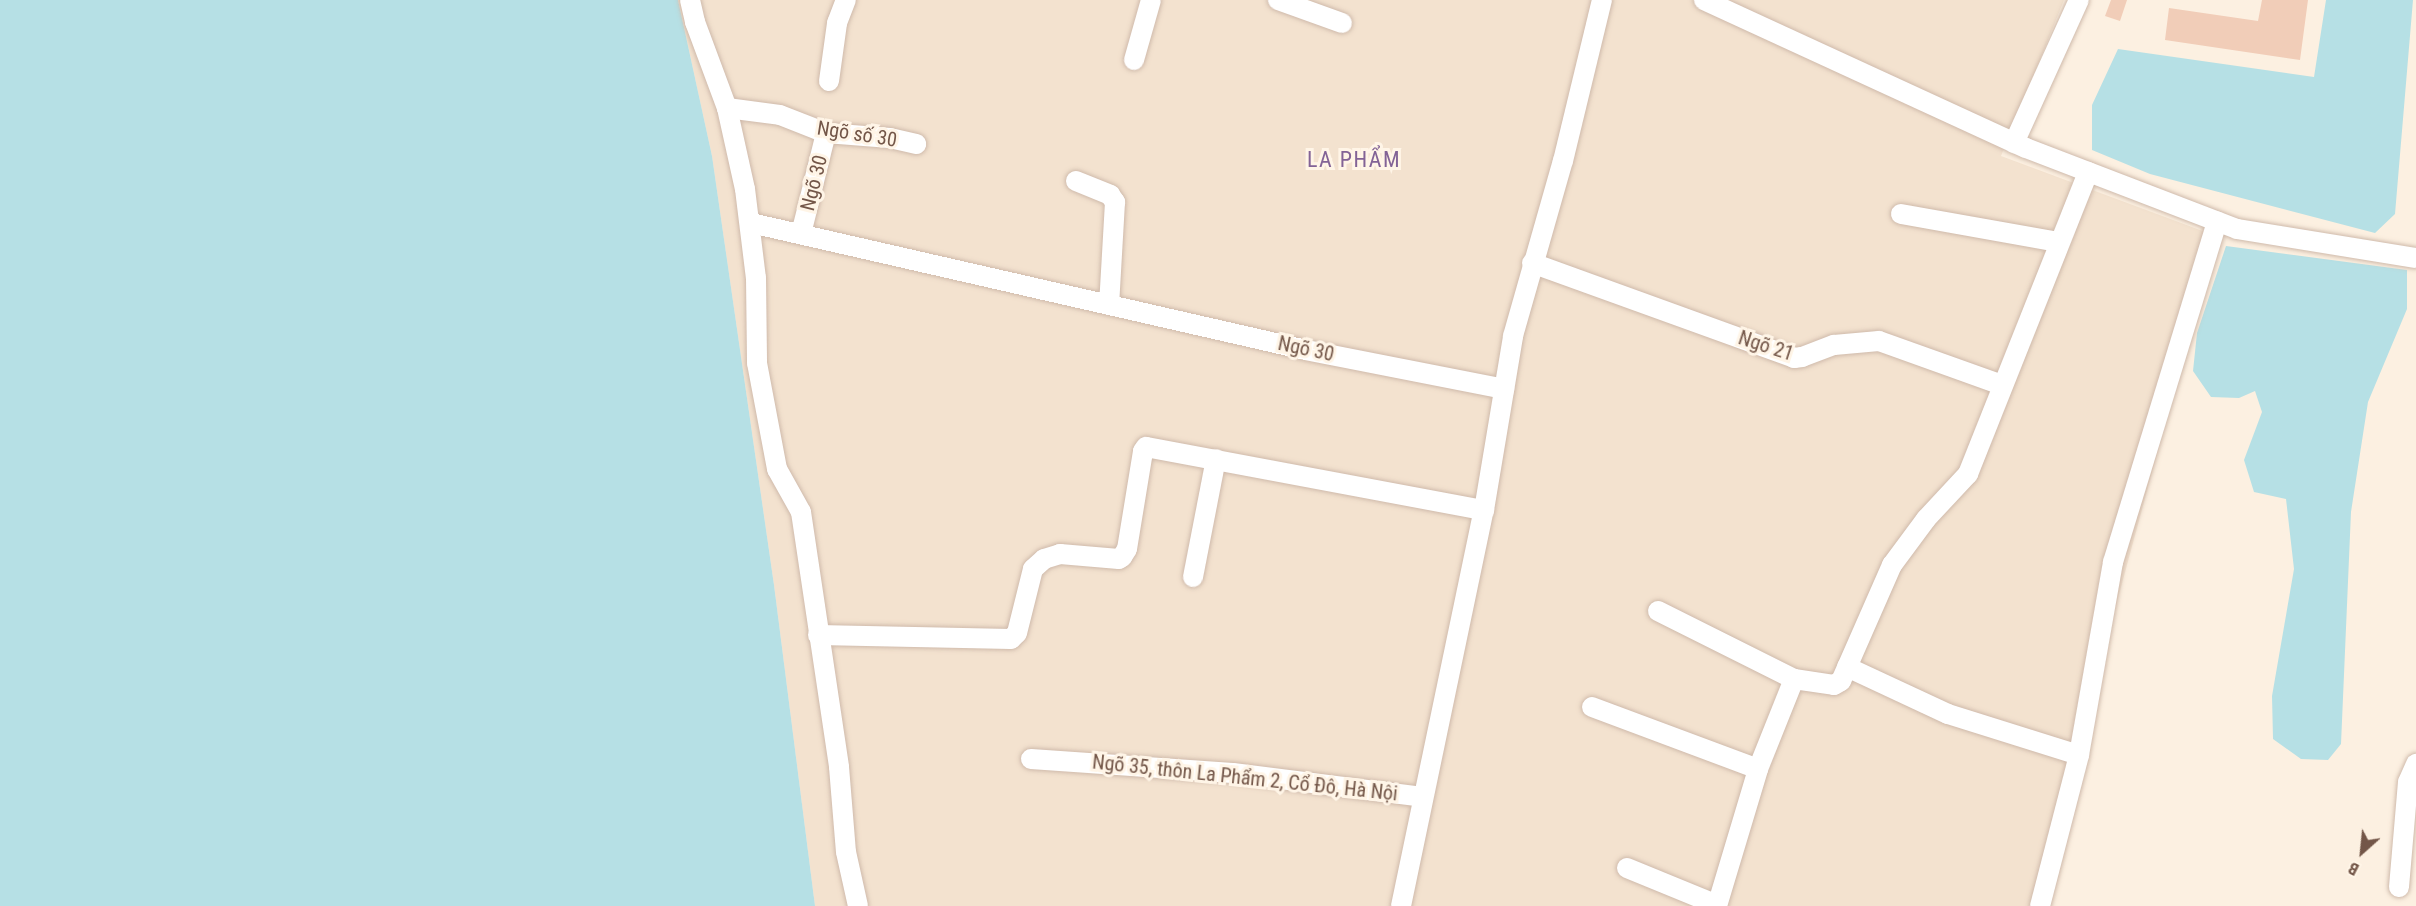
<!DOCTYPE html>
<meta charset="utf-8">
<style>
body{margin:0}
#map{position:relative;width:2416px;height:906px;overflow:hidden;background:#fcf0e1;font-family:"Roboto Condensed",sans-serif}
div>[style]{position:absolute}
.residential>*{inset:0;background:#f3e2cf}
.water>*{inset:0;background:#b6e0e5}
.building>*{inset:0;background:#f1cdb8}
.roads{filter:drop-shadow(0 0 2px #cfbaab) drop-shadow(0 0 2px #cfbaab)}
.street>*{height:20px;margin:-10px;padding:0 10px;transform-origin:10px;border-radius:10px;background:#fff}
span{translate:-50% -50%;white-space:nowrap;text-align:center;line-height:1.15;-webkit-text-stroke:6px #fff5e7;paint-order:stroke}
.street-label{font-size:20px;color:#735648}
.quarter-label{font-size:22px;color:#836396;letter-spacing:1.5px}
.north{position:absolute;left:2332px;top:822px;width:60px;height:60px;-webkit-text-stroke:4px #fff5e7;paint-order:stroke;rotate:207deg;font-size:16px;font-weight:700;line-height:24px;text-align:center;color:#735648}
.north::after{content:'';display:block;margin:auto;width:21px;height:27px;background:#735648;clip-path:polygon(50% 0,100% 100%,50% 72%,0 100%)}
</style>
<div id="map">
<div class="residential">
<div style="clip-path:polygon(678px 0,2064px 0,2001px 156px,2216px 236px,2058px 820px,2042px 906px,815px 906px,774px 585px,712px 156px)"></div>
</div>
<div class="water">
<div style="clip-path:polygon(0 0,678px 0,712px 156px,774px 585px,815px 906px,0 906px)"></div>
<div style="clip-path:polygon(2326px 0,2413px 0,2395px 214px,2375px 233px,2150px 174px,2092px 150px,2092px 105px,2118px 49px,2314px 77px)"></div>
<div style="clip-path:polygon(2226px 246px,2407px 270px,2407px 309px,2368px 402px,2351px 512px,2341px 744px,2328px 760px,2301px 759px,2273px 739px,2272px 696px,2294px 569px,2286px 499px,2254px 492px,2244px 460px,2262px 412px,2255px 391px,2239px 398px,2211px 397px,2193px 371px,2197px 333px)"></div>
</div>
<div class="building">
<div style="clip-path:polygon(2111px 0,2127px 0,2120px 21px,2105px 16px)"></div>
<div style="clip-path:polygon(2262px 0,2308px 0,2300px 60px,2165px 40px,2169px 8px,2258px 21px)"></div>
</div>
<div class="roads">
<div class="street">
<div style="left:690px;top:0;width:23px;rotate:77deg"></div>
<div style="left:695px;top:22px;width:92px;rotate:69.6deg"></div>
<div style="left:727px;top:108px;width:83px;rotate:77.5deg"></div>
<div style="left:745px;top:189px;width:90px;rotate:83deg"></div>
<div style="left:756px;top:278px;width:85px;rotate:89.3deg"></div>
<div style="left:757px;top:363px;width:108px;rotate:79.3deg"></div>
<div style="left:777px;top:469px;width:49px;rotate:60.8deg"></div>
<div style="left:801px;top:512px;width:258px;rotate:81.5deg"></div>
<div style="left:839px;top:767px;width:85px;rotate:85.3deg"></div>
<div style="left:846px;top:852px;width:55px;rotate:77.5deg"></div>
<div style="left:1278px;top:0;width:68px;rotate:19.8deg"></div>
<div style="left:1704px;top:0;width:354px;rotate:24.7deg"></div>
<div style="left:2026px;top:148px;width:226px;rotate:21deg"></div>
<div style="left:2237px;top:229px;width:181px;rotate:9.2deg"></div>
<div style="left:1134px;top:60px;width:62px;rotate:-74.2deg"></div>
<div style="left:829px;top:81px;width:59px;rotate:-82.1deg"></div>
<div style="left:837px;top:23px;width:25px;rotate:-69deg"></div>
<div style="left:727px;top:108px;width:53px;rotate:7.5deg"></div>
<div style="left:780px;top:115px;width:49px;rotate:21.4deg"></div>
<div style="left:826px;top:133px;width:64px;rotate:4.5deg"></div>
<div style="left:890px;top:138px;width:27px;rotate:13deg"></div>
<div style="left:2014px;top:143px;width:157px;rotate:-65.6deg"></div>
<div style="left:1076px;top:181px;width:37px;rotate:22deg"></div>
<div style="left:1110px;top:195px;width:9px;rotate:54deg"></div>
<div style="left:1115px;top:202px;width:103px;rotate:93.3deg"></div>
<div style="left:1901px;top:214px;width:159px;rotate:10.1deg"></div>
<div style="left:751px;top:223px;width:569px;rotate:12.89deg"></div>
<div style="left:1306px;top:350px;width:202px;rotate:11.1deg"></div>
<div style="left:801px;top:234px;width:104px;rotate:-76.1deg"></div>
<div style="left:1532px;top:263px;width:279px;rotate:19.9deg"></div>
<div style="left:1794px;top:358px;width:8px;rotate:-7deg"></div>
<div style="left:1802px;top:357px;width:34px;rotate:-21deg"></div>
<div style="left:1834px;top:345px;width:45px;rotate:-5.1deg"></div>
<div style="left:1879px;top:341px;width:131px;rotate:19.7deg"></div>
<div style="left:1193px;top:577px;width:120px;rotate:-79deg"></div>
<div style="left:1658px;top:611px;width:152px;rotate:26.6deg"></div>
<div style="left:818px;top:635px;width:193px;rotate:1.2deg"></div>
<div style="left:1011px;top:639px;width:8px;rotate:-45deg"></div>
<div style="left:1017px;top:633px;width:66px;rotate:-76deg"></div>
<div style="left:1033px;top:569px;width:15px;rotate:-42deg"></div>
<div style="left:1044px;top:559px;width:17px;rotate:-17deg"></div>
<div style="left:1060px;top:554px;width:59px;rotate:4.8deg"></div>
<div style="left:1119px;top:559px;width:4px;rotate:-34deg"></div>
<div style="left:1122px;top:557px;width:9px;rotate:-58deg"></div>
<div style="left:1127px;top:549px;width:99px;rotate:-80.7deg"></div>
<div style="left:1143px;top:451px;width:5px;rotate:-53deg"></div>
<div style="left:1146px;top:447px;width:344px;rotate:10.6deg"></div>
<div style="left:1847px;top:667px;width:111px;rotate:25deg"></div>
<div style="left:1948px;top:714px;width:137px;rotate:17.4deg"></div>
<div style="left:1592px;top:707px;width:177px;rotate:20.5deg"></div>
<div style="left:1031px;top:759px;width:202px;rotate:4deg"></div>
<div style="left:1233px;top:773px;width:191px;rotate:7.2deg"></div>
<div style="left:1627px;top:868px;width:97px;rotate:22.3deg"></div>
<div style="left:2399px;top:887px;width:105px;rotate:-85.1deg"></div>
<div style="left:2408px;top:782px;width:20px;rotate:-66deg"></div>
<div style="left:1401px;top:906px;width:405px;rotate:-78.2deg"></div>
<div style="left:1484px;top:510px;width:176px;rotate:-80.5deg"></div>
<div style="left:1513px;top:336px;width:182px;rotate:-74.1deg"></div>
<div style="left:1563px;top:161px;width:166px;rotate:-76.4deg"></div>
<div style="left:1717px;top:906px;width:143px;rotate:-73.3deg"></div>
<div style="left:1758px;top:769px;width:97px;rotate:-68.2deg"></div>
<div style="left:1794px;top:679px;width:40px;rotate:8.5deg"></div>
<div style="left:1834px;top:685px;width:8px;rotate:-30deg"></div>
<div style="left:1841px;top:681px;width:127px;rotate:-66.3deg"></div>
<div style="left:1892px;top:565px;width:57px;rotate:-53.5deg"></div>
<div style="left:1926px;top:519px;width:62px;rotate:-47deg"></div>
<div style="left:1968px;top:474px;width:325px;rotate:-68.3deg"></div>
<div style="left:2040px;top:906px;width:156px;rotate:-75.5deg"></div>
<div style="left:2079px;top:755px;width:196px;rotate:-80deg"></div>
<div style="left:2113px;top:562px;width:356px;rotate:-73deg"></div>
</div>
</div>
<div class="street-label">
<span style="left:857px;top:134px;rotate:9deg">Ngõ số 30</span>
<span style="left:814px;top:183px;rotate:-76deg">Ngõ 30</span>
<span style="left:1766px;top:346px;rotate:18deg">Ngõ 21</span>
<span style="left:1306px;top:349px;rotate:12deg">Ngõ 30</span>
<span style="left:1245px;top:778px;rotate:6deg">Ngõ 35, thôn La Phẩm 2, Cổ Đô, Hà Nội</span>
</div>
<div class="quarter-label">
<span style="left:1354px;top:160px">LA PHẨM</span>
</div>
<div class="north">B</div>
</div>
